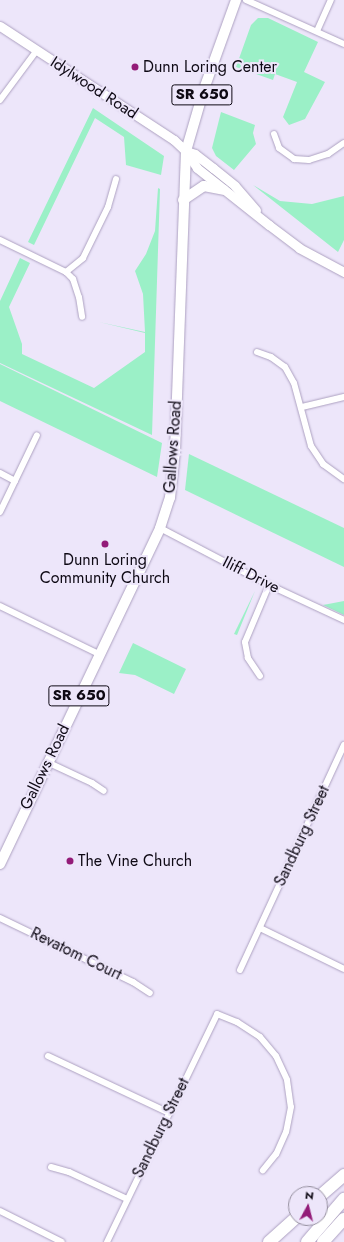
<!DOCTYPE html>
<style>
body{margin:0}
#map{position:relative;width:344px;height:1242px;overflow:hidden;background:#ede6fa;font-family:Jost,sans-serif}
div>[style]{position:absolute}
.green>*{inset:0;background:#9bf0c7}
.roads{filter:drop-shadow(0 0 1px #ada1c1) drop-shadow(0 0 1px #ada1c1)}
.minor>*{height:6px;margin:-3px;padding:0 3px;transform-origin:3px;border-radius:3px;background:#fff}
.secondary>*{height:9px;margin:-4.5px;padding:0 4.5px;transform-origin:4.5px;border-radius:4.5px;background:#fff}
.primary>*{height:10px;margin:-5px;padding:0 5px;transform-origin:5px;border-radius:5px;background:#fff}
.motorway>*{height:12px;margin:-6px;padding:0 6px;transform-origin:6px;border-radius:6px;background:#fff}
.dots>*{width:11px;height:11px;translate:-50% -50%;box-sizing:border-box;border:2px solid #ede6fa;border-radius:50%}
span{translate:-50% -50%;white-space:nowrap;text-align:center;line-height:1.15;-webkit-text-stroke:4px #ede6fa;paint-order:stroke}
.shield-label span{padding:1px 3px;background:#ede6fa;border:1px solid;border-radius:3px;-webkit-text-stroke-width:0}
.shield-label{font-size:15px;color:#0e0914;font-weight:700}
.poi-label{font-size:16px;color:#0e0914}
.left{translate:0 -50%;text-align:left}
.street-label{font-size:16px;color:#0e0914}
.north{position:absolute;left:288px;top:1186px;width:40px;height:40px;box-sizing:border-box;background:#ede6fa;border:1px solid #948e9e;border-radius:50%;rotate:7deg;font-size:11px;font-weight:700;line-height:16px;text-align:center;color:#0e0914}
.north::after{content:'';display:block;margin:auto;width:14px;height:18px;background:#931b78;clip-path:polygon(50% 0,100% 100%,50% 72%,0 100%)}
</style>
<div id="map">
<div class="green">
<div style="clip-path:polygon(258px 18px,268px 18px,318px 42px,304px 72px,325px 82px,305px 119px,289px 125px,283px 117px,297px 82px,275px 74px,273px 80px,236px 67px,251px 25px)"></div>
<div style="clip-path:polygon(93px 108px,164px 156px,161px 175px,126px 165px,124px 137px,95px 118px,34px 245px,28px 242px)"></div>
<div style="clip-path:polygon(221px 112px,255px 125px,253px 133px,256px 144px,234px 170px,216px 156px,212px 148px)"></div>
<div style="clip-path:polygon(253px 185px,280px 201px,312px 204px,344px 196px,344px 240px,338px 252px)"></div>
<div style="clip-path:polygon(158px 188px,160px 189px,152px 435px,0 363px,0 301px,20px 258px,30px 263px,9px 307px,22px 344px,22px 354px,94px 388px,145px 352px,145px 333px,99px 322px,145px 332px,143px 294px,135px 271px,146px 254px,155px 231px)"></div>
<div style="clip-path:polygon(0 364px,162px 443px,157px 477px,0 401px)"></div>
<div style="clip-path:polygon(189px 454px,344px 528px,344px 567px,185px 490px)"></div>
<div style="clip-path:polygon(255px 591px,237px 635px,234px 634px)"></div>
<div style="clip-path:polygon(344px 601px,344px 615px,323px 605px)"></div>
<div style="clip-path:polygon(133px 643px,186px 669px,174px 694px,135px 675px,119px 673px)"></div>
</div>
<div class="roads">
<div class="minor">
<div style="left:246px;top:0;width:107px;rotate:24.2deg"></div>
<div style="left:317px;top:31px;width:34px;rotate:-66deg"></div>
<div style="left:0;top:100px;width:62px;rotate:-53.5deg"></div>
<div style="left:274px;top:134px;width:15px;rotate:70deg"></div>
<div style="left:279px;top:148px;width:19px;rotate:36deg"></div>
<div style="left:294px;top:159px;width:15px;rotate:4deg"></div>
<div style="left:309px;top:160px;width:20px;rotate:-18deg"></div>
<div style="left:328px;top:154px;width:19px;rotate:-35deg"></div>
<div style="left:0;top:240px;width:73px;rotate:25.9deg"></div>
<div style="left:66px;top:272px;width:10px;rotate:45deg"></div>
<div style="left:73px;top:279px;width:19px;rotate:72deg"></div>
<div style="left:79px;top:297px;width:20px;rotate:81deg"></div>
<div style="left:66px;top:272px;width:22px;rotate:-39deg"></div>
<div style="left:83px;top:258px;width:57px;rotate:-63.9deg"></div>
<div style="left:108px;top:207px;width:29px;rotate:-74deg"></div>
<div style="left:257px;top:352px;width:15px;rotate:20deg"></div>
<div style="left:271px;top:357px;width:17px;rotate:36deg"></div>
<div style="left:285px;top:367px;width:18px;rotate:61deg"></div>
<div style="left:294px;top:383px;width:65px;rotate:74.9deg"></div>
<div style="left:311px;top:446px;width:22px;rotate:56deg"></div>
<div style="left:323px;top:464px;width:26px;rotate:36deg"></div>
<div style="left:302px;top:407px;width:43px;rotate:-13.4deg"></div>
<div style="left:0;top:473px;width:17px;rotate:28deg"></div>
<div style="left:0;top:512px;width:85px;rotate:-64.3deg"></div>
<div style="left:160px;top:528px;width:123px;rotate:27.6deg"></div>
<div style="left:269px;top:585px;width:83px;rotate:25deg"></div>
<div style="left:0;top:606px;width:110px;rotate:25.9deg"></div>
<div style="left:260px;top:676px;width:22px;rotate:-124deg"></div>
<div style="left:248px;top:658px;width:16px;rotate:-101deg"></div>
<div style="left:245px;top:642px;width:62px;rotate:-67.2deg"></div>
<div style="left:47px;top:762px;width:50px;rotate:25deg"></div>
<div style="left:92px;top:783px;width:14px;rotate:34deg"></div>
<div style="left:0;top:918px;width:148px;rotate:25.7deg"></div>
<div style="left:133px;top:982px;width:20px;rotate:33deg"></div>
<div style="left:260px;top:928px;width:93px;rotate:26deg"></div>
<div style="left:240px;top:970px;width:248px;rotate:-65.2deg"></div>
<div style="left:48px;top:1056px;width:134px;rotate:25.2deg"></div>
<div style="left:51px;top:1167px;width:19px;rotate:16deg"></div>
<div style="left:69px;top:1172px;width:64px;rotate:25deg"></div>
<div style="left:0;top:1211px;width:69px;rotate:26.6deg"></div>
<div style="left:107px;top:1242px;width:253px;rotate:-64.2deg"></div>
<div style="left:217px;top:1014px;width:22px;rotate:22deg"></div>
<div style="left:237px;top:1022px;width:27px;rotate:33deg"></div>
<div style="left:260px;top:1037px;width:25px;rotate:50deg"></div>
<div style="left:276px;top:1056px;width:26px;rotate:65deg"></div>
<div style="left:287px;top:1080px;width:27px;rotate:82deg"></div>
<div style="left:291px;top:1107px;width:25px;rotate:101deg"></div>
<div style="left:286px;top:1132px;width:24px;rotate:114deg"></div>
<div style="left:276px;top:1154px;width:21px;rotate:129deg"></div>
</div>
<div class="secondary">
<div style="left:0;top:26px;width:208px;rotate:33.2deg"></div>
<div style="left:174px;top:140px;width:16px;rotate:43deg"></div>
<div style="left:186px;top:151px;width:20px;rotate:57deg"></div>
<div style="left:197px;top:168px;width:92px;rotate:38.4deg"></div>
<div style="left:269px;top:225px;width:38px;rotate:37deg"></div>
<div style="left:299px;top:248px;width:51px;rotate:28.1deg"></div>
<div style="left:186px;top:151px;width:9px;rotate:18deg"></div>
<div style="left:195px;top:154px;width:23px;rotate:38deg"></div>
<div style="left:213px;top:168px;width:28px;rotate:39deg"></div>
<div style="left:235px;top:186px;width:32px;rotate:49deg"></div>
</div>
<div class="primary">
<div style="left:183px;top:200px;width:25px;rotate:-34deg"></div>
<div style="left:204px;top:186px;width:20px;rotate:11deg"></div>
<div style="left:0;top:864px;width:372px;rotate:-64.5deg"></div>
<div style="left:160px;top:528px;width:32px;rotate:-72deg"></div>
<div style="left:170px;top:498px;width:47px;rotate:-83.9deg"></div>
<div style="left:175px;top:451px;width:300px;rotate:-87.9deg"></div>
<div style="left:186px;top:151px;width:65px;rotate:-73.8deg"></div>
<div style="left:204px;top:89px;width:95px;rotate:-70.2deg"></div>
</div>
<div class="motorway">
<div style="left:320px;top:1196px;width:32px;rotate:-41deg"></div>
<div style="left:269px;top:1242px;width:36px;rotate:-42deg"></div>
<div style="left:307px;top:1242px;width:57px;rotate:-49.3deg"></div>
<div style="left:323px;top:1242px;width:31px;rotate:-48deg"></div>
</div>
</div>
<div class="dots">
<div style="left:135px;top:67px;background:#931b78"></div>
<div style="left:105px;top:544px;background:#931b78"></div>
<div style="left:70px;top:861px;background:#931b78"></div>
</div>
<div class="shield-label">
<span style="left:202px;top:95px">SR 650</span>
<span style="left:79px;top:696px">SR 650</span>
</div>
<div class="poi-label">
<span class="left" style="left:143px;top:67px">Dunn Loring Center</span>
<span style="left:105px;top:569px">Dunn Loring<br>Community Church</span>
<span class="left" style="left:78px;top:861px">The Vine Church</span>
</div>
<div class="street-label">
<span style="left:94px;top:88px;rotate:33deg">Idylwood Road</span>
<span style="left:173px;top:447px;rotate:-86deg">Gallows Road</span>
<span style="left:251px;top:575px;rotate:27deg">Iliff Drive</span>
<span style="left:45px;top:767px;rotate:-64deg">Gallows Road</span>
<span style="left:302px;top:836px;rotate:-65deg">Sandburg Street</span>
<span style="left:76px;top:954px;rotate:26deg">Revatom Court</span>
<span style="left:161px;top:1128px;rotate:-64deg">Sandburg Street</span>
</div>
<div class="north">N</div>
</div>
